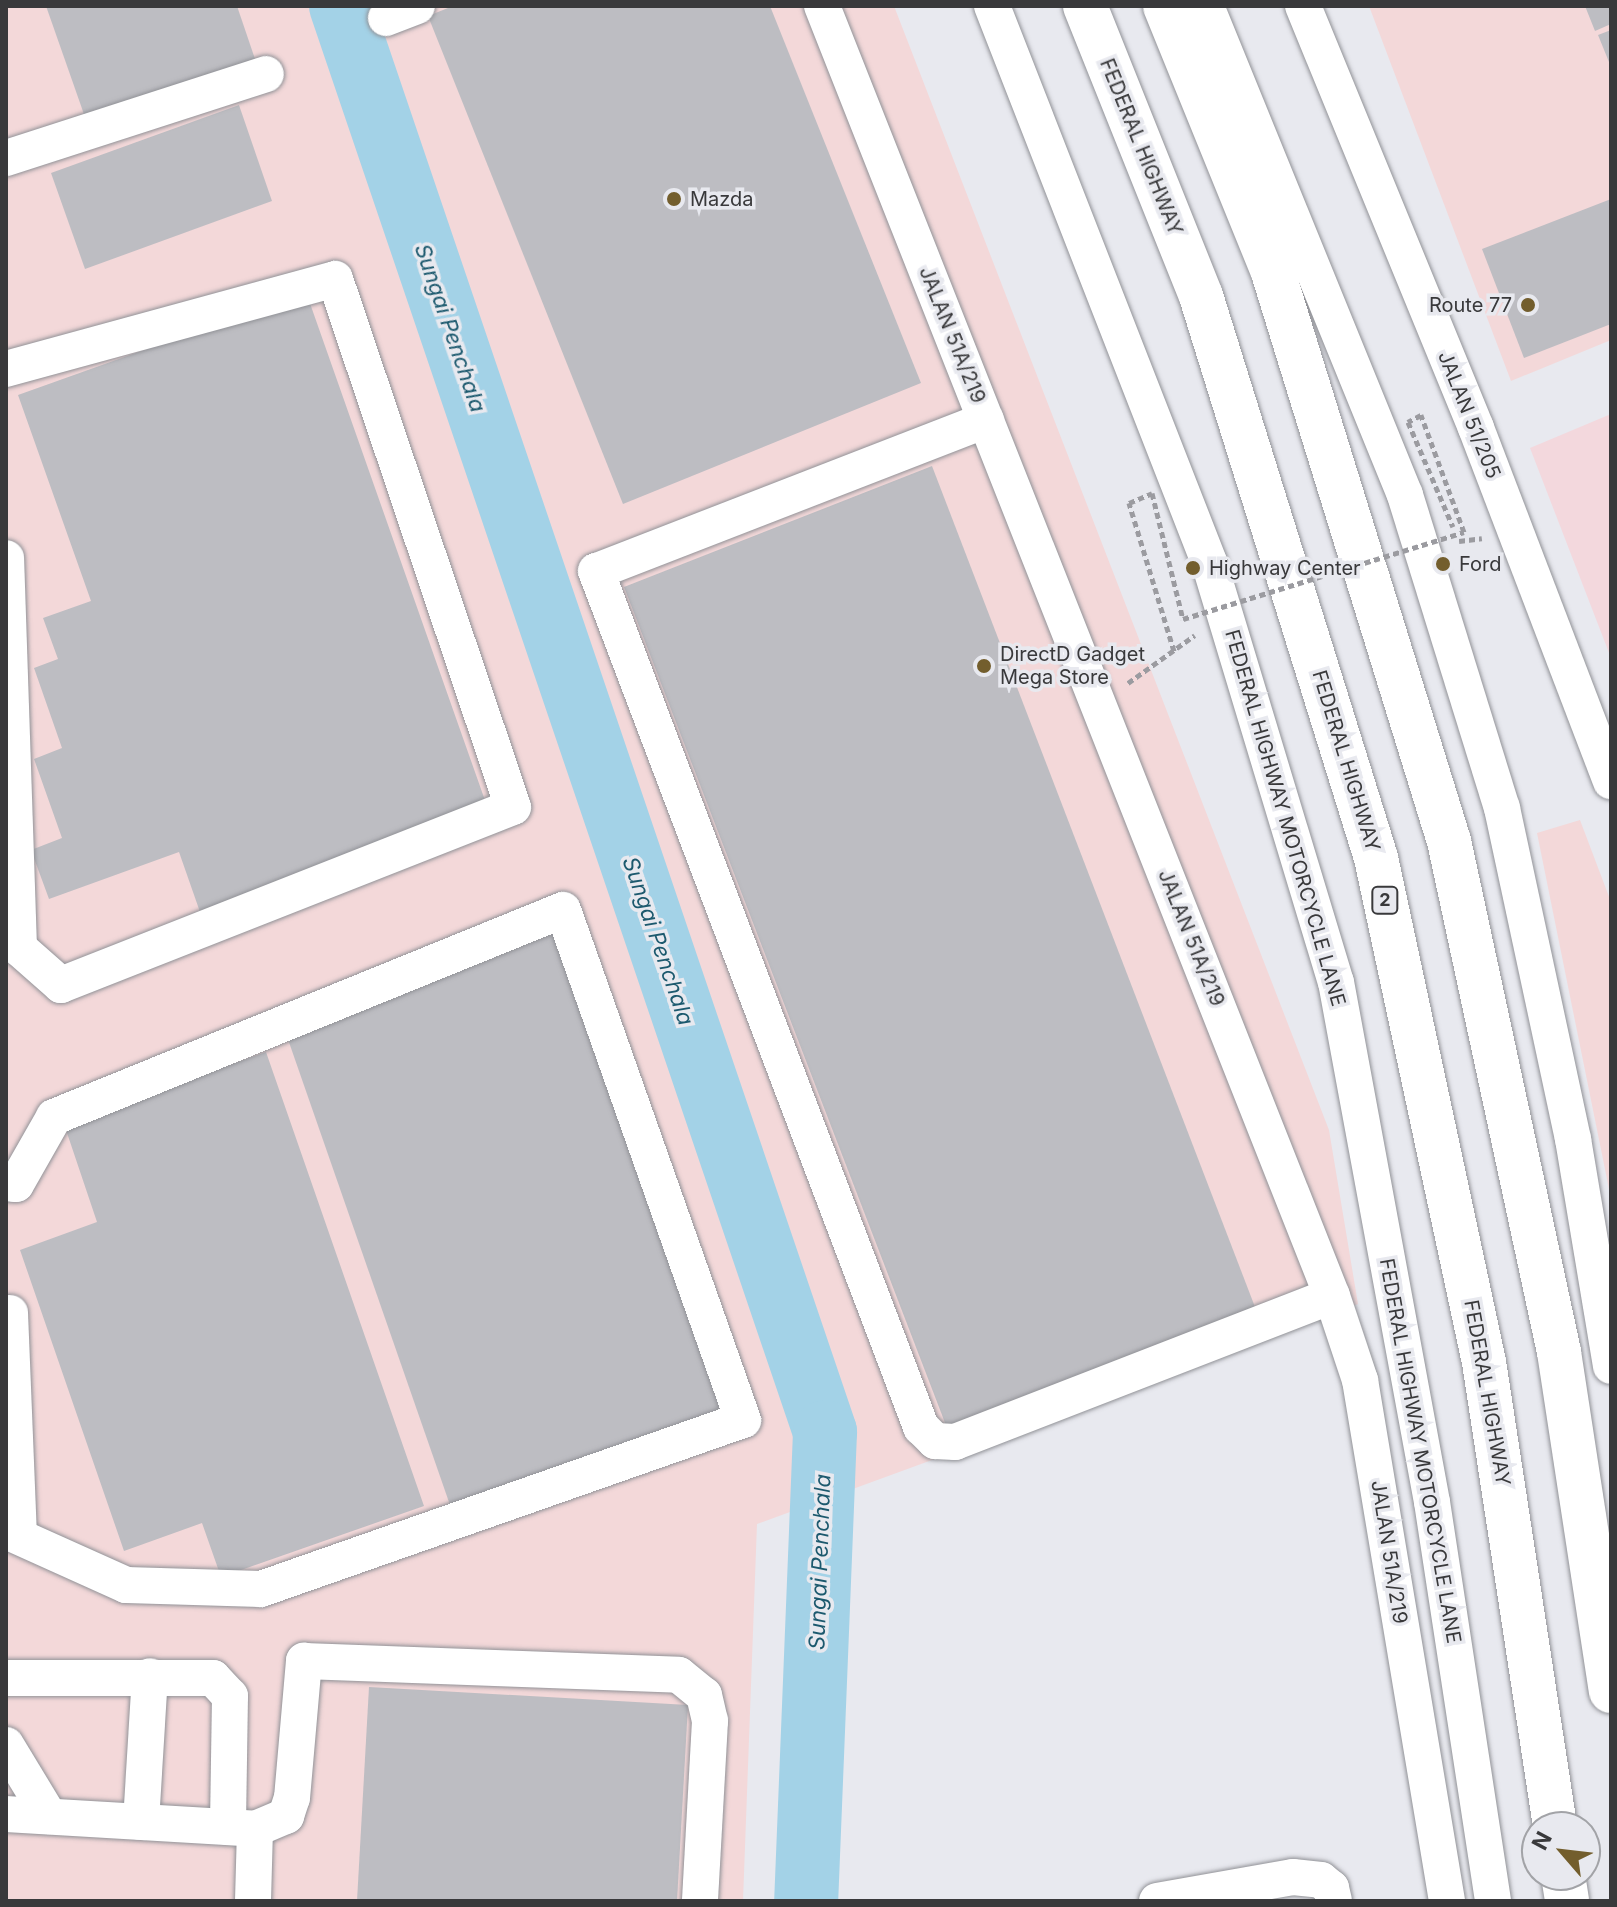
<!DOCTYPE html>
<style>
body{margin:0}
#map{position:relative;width:1617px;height:1907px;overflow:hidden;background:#e8e9ef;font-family:Inter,sans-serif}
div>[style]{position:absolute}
.commercial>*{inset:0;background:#f3d8dd}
.industrial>*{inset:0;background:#f3d8d9}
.river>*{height:64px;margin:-32px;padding:0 32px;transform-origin:32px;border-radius:32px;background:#a3d2e7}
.building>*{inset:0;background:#bdbdc2}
.path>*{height:5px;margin-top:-2.5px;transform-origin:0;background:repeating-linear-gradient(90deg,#9b9ba0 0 6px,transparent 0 10px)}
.roads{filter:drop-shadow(0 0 2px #919297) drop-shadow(0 0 2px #919297)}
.minor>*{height:36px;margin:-18px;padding:0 18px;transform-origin:18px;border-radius:18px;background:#fff}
.highway>*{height:44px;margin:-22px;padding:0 22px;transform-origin:22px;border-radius:22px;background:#fff}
.path-bridge>*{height:5px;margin-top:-2.5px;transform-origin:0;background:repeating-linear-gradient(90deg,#9b9ba0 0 6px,transparent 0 10px)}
.dots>*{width:22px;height:22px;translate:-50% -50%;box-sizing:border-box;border:4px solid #e8e9ef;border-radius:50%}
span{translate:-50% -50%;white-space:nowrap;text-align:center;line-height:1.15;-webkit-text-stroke:7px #e8e9ef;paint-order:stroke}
.shield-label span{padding:2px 6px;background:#e8e9ef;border:2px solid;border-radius:6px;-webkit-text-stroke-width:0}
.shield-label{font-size:18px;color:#39393b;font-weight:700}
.street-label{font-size:20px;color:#39393b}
.poi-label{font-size:20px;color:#39393b}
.left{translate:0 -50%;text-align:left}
.right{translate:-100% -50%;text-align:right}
.water-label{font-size:22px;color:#1c596e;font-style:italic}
.frame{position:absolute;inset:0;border:8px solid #39393b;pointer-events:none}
.north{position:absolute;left:1521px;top:1811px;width:80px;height:80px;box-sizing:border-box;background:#e8e9ef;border:2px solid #a2a3a7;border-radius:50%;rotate:298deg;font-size:22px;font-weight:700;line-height:32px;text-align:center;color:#39393b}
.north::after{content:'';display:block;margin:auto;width:28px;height:36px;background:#735e2d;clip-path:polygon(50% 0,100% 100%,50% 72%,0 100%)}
</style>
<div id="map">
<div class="commercial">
<div style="clip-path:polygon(1611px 414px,1611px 658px,1530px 448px)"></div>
</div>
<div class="industrial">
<div style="clip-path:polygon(6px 6px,894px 6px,1329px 1130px,1358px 1304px,757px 1524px,743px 1901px,6px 1901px)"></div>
<div style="clip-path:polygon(1369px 6px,1611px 6px,1611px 340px,1511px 381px)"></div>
<div style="clip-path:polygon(1580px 820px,1611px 902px,1611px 1199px,1537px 833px)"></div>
</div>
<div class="river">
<div style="left:341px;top:6px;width:1506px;rotate:71.25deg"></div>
<div style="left:825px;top:1432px;width:469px;rotate:92.3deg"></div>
</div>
<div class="building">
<div style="clip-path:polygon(46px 6px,237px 6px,255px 59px,86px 120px)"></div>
<div style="clip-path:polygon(453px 6px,770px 6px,921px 383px,623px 504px,428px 16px)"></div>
<div style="clip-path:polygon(1585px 6px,1611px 6px,1611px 24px,1595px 31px)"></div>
<div style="clip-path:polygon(1611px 30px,1611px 67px,1598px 35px)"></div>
<div style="clip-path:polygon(239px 105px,272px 201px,85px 269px,51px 173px)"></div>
<div style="clip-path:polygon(1611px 199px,1611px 324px,1524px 358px,1482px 249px)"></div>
<div style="clip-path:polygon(306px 292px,488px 809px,200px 912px,179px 852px,49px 899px,31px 850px,62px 838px,34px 759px,62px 748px,34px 668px,58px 659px,43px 618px,91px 601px,18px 395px)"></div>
<div style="clip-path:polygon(932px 466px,1255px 1307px,947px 1428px,624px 587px)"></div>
<div style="clip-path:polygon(559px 927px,726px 1407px,450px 1505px,283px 1025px)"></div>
<div style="clip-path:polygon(266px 1052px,424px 1506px,221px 1577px,202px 1523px,124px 1551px,20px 1250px,97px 1222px,64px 1124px)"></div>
<div style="clip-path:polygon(369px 1687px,688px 1705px,677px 1901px,357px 1901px)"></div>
</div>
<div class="path">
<div style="left:1459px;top:541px;width:23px;rotate:-7deg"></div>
<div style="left:1128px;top:683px;width:82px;rotate:-35.6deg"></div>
</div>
<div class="roads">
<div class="minor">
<div style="left:822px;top:6px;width:1387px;rotate:68.43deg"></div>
<div style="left:1332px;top:1296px;width:89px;rotate:71.6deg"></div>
<div style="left:1360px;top:1380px;width:528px;rotate:80.52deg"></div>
<div style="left:992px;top:6px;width:597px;rotate:68.68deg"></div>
<div style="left:1209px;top:562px;width:439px;rotate:73.2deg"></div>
<div style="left:1336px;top:982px;width:529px;rotate:79.54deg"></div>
<div style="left:1432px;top:1502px;width:404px;rotate:81.3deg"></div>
<div style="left:1206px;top:6px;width:528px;rotate:67.86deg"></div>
<div style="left:1405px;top:495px;width:328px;rotate:72.8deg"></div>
<div style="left:1502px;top:808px;width:339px;rotate:77.9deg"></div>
<div style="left:1573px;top:1139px;width:230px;rotate:80.5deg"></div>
<div style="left:1303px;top:6px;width:456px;rotate:67.7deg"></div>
<div style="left:1476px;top:428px;width:378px;rotate:69.1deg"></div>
<div style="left:386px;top:18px;width:33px;rotate:-21deg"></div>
<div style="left:6px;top:158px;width:273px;rotate:-17.9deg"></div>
<div style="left:6px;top:369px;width:341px;rotate:-15.3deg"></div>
<div style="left:335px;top:279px;width:557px;rotate:71.37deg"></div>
<div style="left:513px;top:807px;width:486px;rotate:158.5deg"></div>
<div style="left:61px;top:985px;width:56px;rotate:-138.6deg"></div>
<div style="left:19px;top:948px;width:390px;rotate:-91.9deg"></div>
<div style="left:986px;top:420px;width:418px;rotate:158.8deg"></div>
<div style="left:596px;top:571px;width:916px;rotate:69.21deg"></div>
<div style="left:921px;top:1427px;width:20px;rotate:45deg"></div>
<div style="left:935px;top:1441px;width:20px;rotate:3deg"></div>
<div style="left:955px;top:1442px;width:404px;rotate:-21.2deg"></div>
<div style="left:6px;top:1183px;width:10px;rotate:6deg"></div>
<div style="left:16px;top:1184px;width:77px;rotate:-60.4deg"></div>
<div style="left:54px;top:1117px;width:549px;rotate:-22.13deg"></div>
<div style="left:563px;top:910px;width:541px;rotate:70.56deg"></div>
<div style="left:743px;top:1420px;width:511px;rotate:160.68deg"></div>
<div style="left:261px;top:1589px;width:135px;rotate:-178.3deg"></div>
<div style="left:126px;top:1585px;width:132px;rotate:-155.8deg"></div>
<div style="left:10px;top:1313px;width:220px;rotate:87.7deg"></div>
<div style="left:6px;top:1678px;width:207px"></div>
<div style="left:213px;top:1678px;width:25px;rotate:47deg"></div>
<div style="left:230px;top:1696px;width:131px;rotate:90.9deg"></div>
<div style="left:6px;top:1745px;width:83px;rotate:58.8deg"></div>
<div style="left:6px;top:1814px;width:249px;rotate:3.4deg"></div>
<div style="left:255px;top:1829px;width:72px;rotate:91.6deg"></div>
<div style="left:141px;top:1822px;width:146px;rotate:-86.5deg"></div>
<div style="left:255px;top:1829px;width:34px;rotate:-23deg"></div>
<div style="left:286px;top:1816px;width:19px;rotate:-72deg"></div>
<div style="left:292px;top:1798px;width:138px;rotate:-85deg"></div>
<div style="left:304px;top:1661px;width:375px;rotate:2.1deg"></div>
<div style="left:679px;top:1675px;width:32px;rotate:39deg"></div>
<div style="left:704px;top:1695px;width:27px;rotate:77deg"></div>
<div style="left:710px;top:1721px;width:180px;rotate:93.2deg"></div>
<div style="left:1157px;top:1901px;width:138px;rotate:-10deg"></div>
<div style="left:1293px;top:1877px;width:28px;rotate:6deg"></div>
<div style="left:1321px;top:1880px;width:13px;rotate:39deg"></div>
<div style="left:1331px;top:1888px;width:13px;rotate:77deg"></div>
</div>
<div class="highway">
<div style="left:1085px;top:6px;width:312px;rotate:68.2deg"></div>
<div style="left:1201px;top:296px;width:589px;rotate:72.7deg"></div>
<div style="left:1376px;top:858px;width:515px;rotate:77.91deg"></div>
<div style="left:1484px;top:1362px;width:470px;rotate:81.3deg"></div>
<div style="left:1165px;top:6px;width:284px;rotate:67.9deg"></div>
<div style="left:1272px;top:269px;width:599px;rotate:72.81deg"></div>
<div style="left:1449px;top:841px;width:523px;rotate:77.85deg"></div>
<div style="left:1559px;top:1352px;width:343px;rotate:81.3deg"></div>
<div style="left:1563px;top:1875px;width:26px;rotate:81deg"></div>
</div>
</div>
<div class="path-bridge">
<div style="left:1174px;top:651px;width:155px;rotate:-106.9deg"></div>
<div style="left:1129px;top:503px;width:25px;rotate:-23deg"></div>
<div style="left:1152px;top:493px;width:130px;rotate:76.2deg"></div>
<div style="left:1183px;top:619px;width:294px;rotate:-17.2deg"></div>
<div style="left:1464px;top:532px;width:125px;rotate:-110.2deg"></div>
<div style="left:1421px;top:415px;width:15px;rotate:152deg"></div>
<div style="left:1408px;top:422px;width:114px;rotate:66.8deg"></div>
</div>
<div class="dots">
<div style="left:674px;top:199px;background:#735e2d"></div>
<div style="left:1528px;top:305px;background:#735e2d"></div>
<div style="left:1443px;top:564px;background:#735e2d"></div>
<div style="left:1193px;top:568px;background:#735e2d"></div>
<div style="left:984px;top:666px;background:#735e2d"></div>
</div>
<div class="shield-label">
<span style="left:1385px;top:900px">2</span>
</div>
<div class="street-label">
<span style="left:1141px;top:147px;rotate:68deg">FEDERAL HIGHWAY</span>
<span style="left:952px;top:335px;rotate:68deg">JALAN 51A/219</span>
<span style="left:1469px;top:415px;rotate:68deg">JALAN 51/205</span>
<span style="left:1346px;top:761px;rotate:73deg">FEDERAL HIGHWAY</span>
<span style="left:1285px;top:818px;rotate:74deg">FEDERAL HIGHWAY MOTORCYCLE LANE</span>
<span style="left:1191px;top:938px;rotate:68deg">JALAN 51A/219</span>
<span style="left:1487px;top:1393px;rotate:80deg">FEDERAL HIGHWAY</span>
<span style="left:1420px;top:1451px;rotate:80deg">FEDERAL HIGHWAY MOTORCYCLE LANE</span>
<span style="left:1389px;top:1552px;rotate:81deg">JALAN 51A/219</span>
</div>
<div class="poi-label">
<span class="left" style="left:690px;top:199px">Mazda</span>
<span class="right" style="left:1512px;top:305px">Route 77</span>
<span class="left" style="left:1459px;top:564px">Ford</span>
<span class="left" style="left:1209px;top:568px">Highway Center</span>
<span class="left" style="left:1000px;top:666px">DirectD Gadget<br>Mega Store</span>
</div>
<div class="water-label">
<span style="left:450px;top:328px;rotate:71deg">Sungai Penchala</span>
<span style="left:658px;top:941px;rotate:71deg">Sungai Penchala</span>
<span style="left:820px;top:1562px;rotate:-88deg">Sungai Penchala</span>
</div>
<div class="frame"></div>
<div class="north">N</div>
</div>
